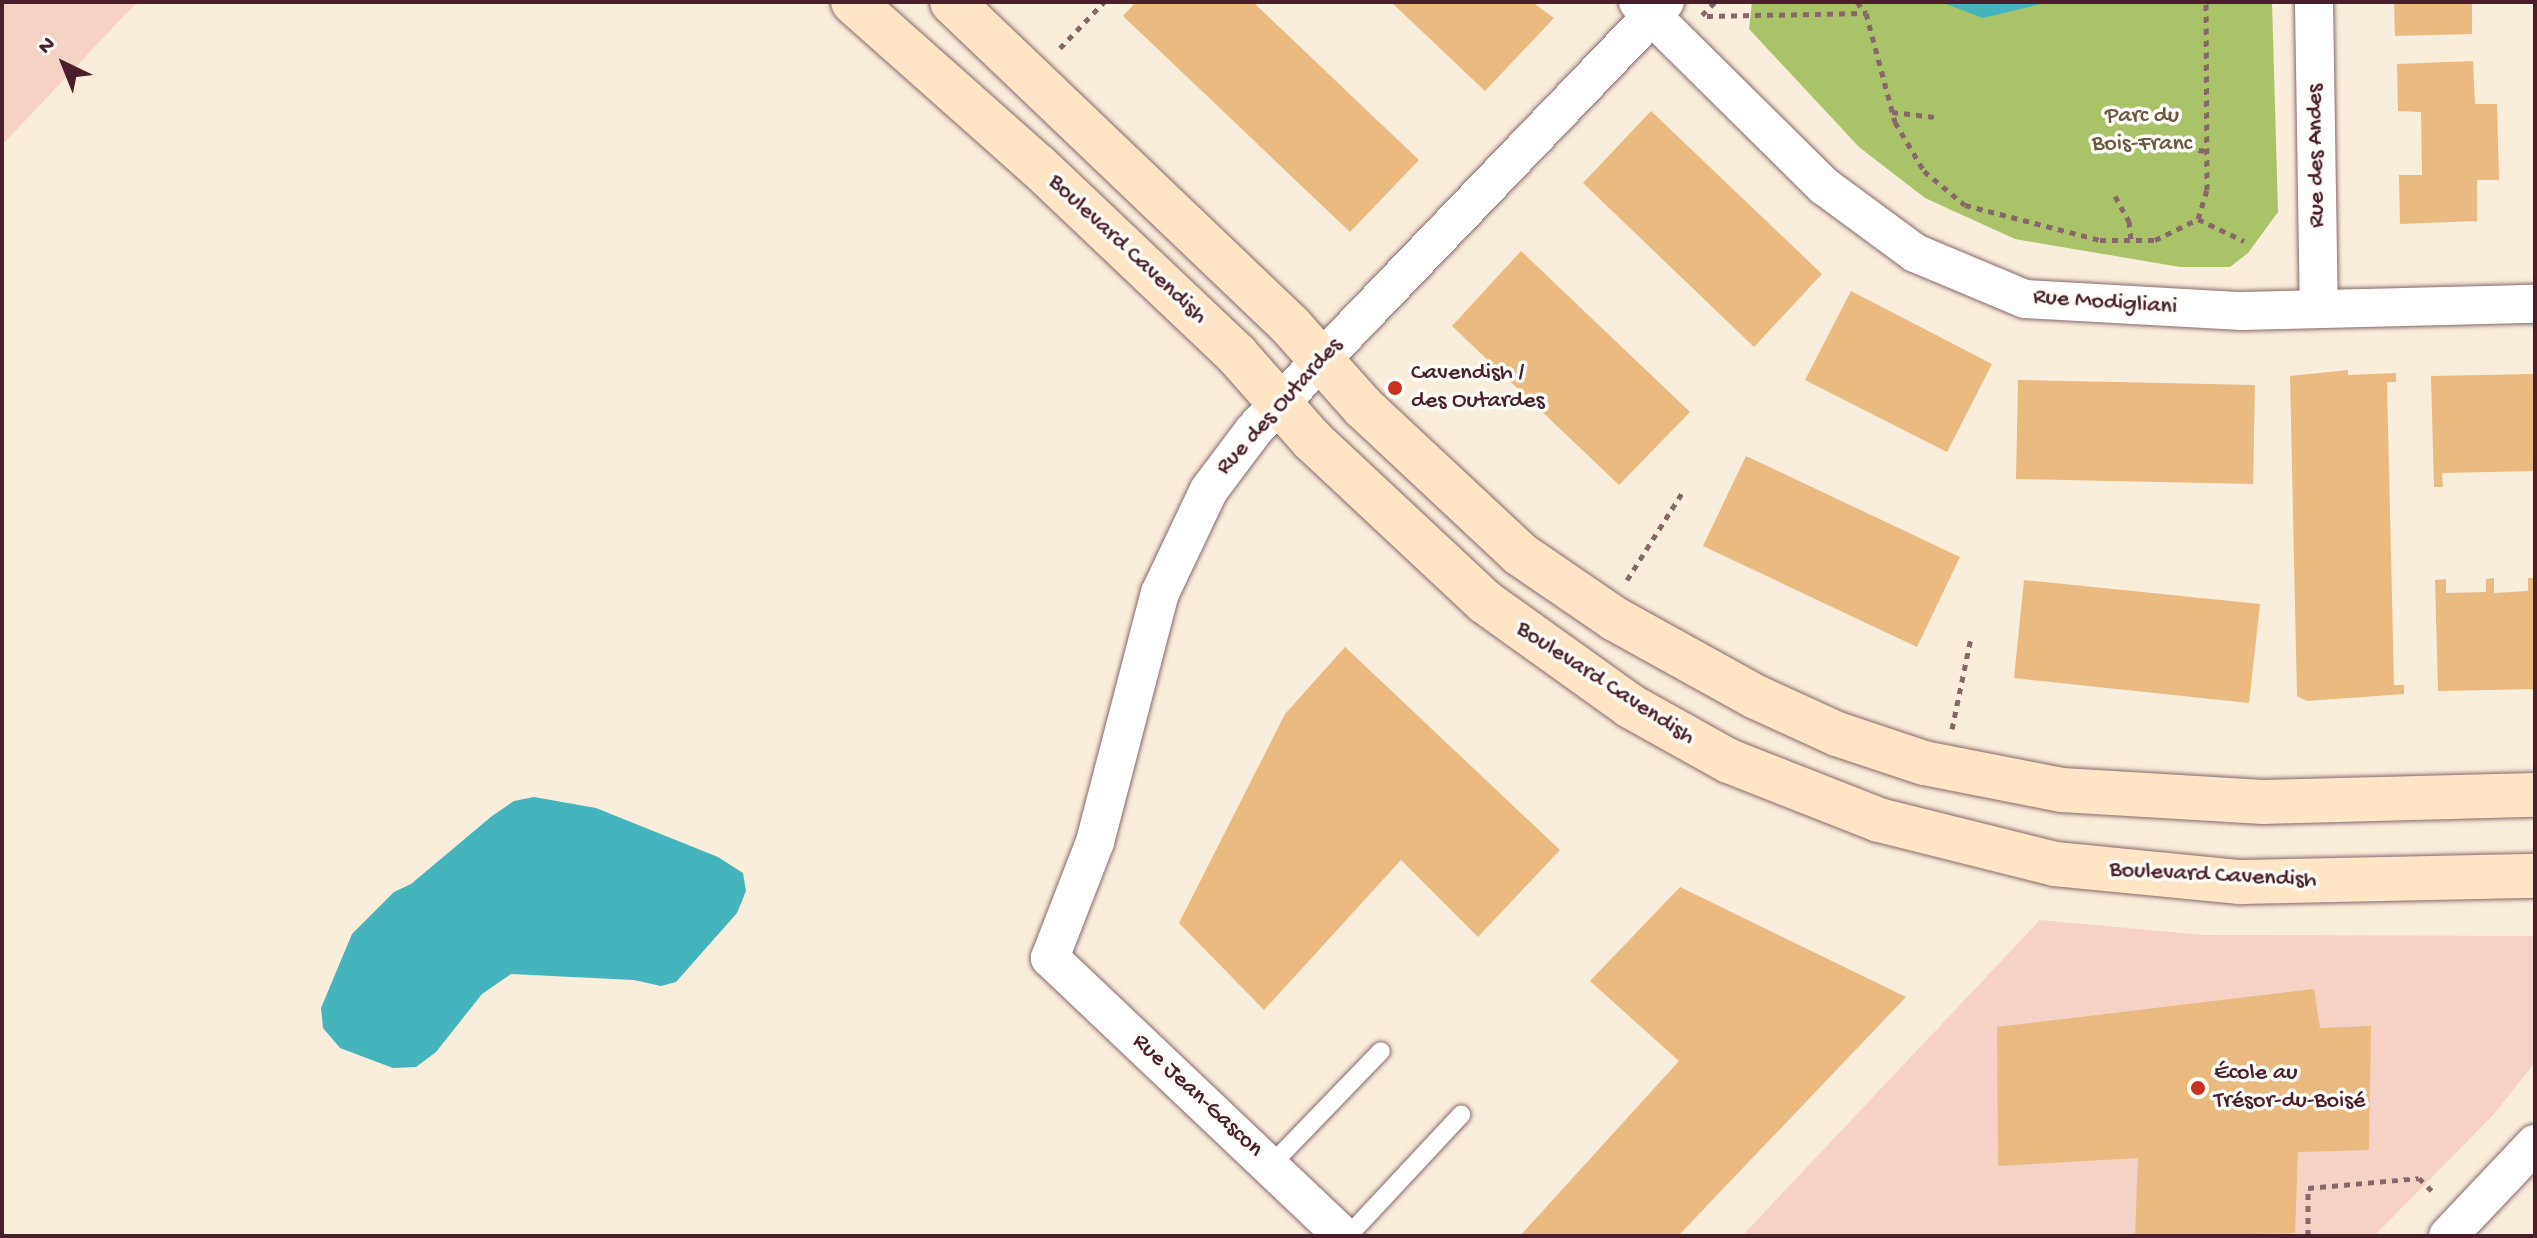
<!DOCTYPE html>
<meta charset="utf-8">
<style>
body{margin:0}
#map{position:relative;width:2537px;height:1238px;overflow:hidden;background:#f9eddc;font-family:"Gochi Hand",sans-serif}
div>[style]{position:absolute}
.built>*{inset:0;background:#f6d1c5}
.green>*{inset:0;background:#aac369}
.water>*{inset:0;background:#45b4bc}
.building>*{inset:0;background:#eaba80}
.path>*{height:5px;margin-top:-2.5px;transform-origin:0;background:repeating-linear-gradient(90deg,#876769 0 6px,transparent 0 12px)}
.roads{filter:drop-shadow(0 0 2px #876769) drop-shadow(0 0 2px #876769)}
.lane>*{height:18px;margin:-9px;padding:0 9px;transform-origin:9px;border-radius:9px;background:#fff}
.street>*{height:38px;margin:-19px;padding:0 19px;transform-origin:19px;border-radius:19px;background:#fff}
.secondary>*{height:44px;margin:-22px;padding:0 22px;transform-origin:22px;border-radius:22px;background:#fde5c5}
.dots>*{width:22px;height:22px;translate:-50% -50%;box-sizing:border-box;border:4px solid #fdfcf7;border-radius:50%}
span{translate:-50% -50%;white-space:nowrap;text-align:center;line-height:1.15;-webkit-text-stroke:7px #fdfcf7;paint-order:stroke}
.park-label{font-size:24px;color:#6c5841}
.street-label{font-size:24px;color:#4a1f2b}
.poi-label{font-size:24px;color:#4a1f2b}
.left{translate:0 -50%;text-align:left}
.frame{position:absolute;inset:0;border:4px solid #4a1f2b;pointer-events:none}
.north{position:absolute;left:24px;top:24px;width:80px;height:80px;-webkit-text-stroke:6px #fdfcf7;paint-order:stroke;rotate:317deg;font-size:22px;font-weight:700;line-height:32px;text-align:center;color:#4a1f2b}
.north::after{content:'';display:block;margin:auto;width:28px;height:36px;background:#4a1f2b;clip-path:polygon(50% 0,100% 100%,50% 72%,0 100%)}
</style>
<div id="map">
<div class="built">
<div style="clip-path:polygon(2px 2px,137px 2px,2px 145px)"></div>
<div style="clip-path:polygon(2040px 920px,2203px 935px,2535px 936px,2535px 1062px,2495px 1113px,2374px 1236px,1742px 1236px)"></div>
</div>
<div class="green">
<div style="clip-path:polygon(1752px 2px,2272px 2px,2278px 212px,2248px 253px,2230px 267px,2180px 267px,2015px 239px,1925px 198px,1859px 147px,1749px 29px)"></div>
</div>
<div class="water">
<div style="clip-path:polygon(1941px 2px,2049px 2px,1983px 18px)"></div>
<div style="clip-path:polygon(534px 797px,596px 808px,718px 857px,743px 873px,746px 891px,737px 913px,676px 982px,661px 986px,634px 980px,511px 974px,482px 994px,436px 1052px,416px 1067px,393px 1068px,340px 1048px,323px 1028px,321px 1008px,352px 934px,394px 892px,411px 884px,492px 816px,514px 801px)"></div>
</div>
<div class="building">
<div style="clip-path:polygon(1136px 2px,1253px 2px,1419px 160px,1350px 232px,1123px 16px)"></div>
<div style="clip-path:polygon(1391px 2px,1532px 2px,1554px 18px,1485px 91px)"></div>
<div style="clip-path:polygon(2394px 2px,2472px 2px,2472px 34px,2395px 36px)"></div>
<div style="clip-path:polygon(2473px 61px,2475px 104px,2497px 104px,2499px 180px,2477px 180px,2477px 221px,2400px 224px,2399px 175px,2422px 175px,2421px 112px,2398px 111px,2397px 64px)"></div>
<div style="clip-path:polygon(1651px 111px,1822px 274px,1754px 347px,1583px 183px)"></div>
<div style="clip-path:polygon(1521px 251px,1690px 412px,1619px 485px,1452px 326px)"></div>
<div style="clip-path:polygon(1851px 291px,1992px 364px,1947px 452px,1805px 380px)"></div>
<div style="clip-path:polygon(2348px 370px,2348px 375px,2396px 373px,2396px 382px,2387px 382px,2394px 685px,2404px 685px,2404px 694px,2307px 701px,2297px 696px,2290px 376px)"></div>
<div style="clip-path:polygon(2535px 374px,2535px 471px,2442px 473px,2443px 487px,2434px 487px,2431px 376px)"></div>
<div style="clip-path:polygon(2018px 380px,2255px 385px,2253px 484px,2016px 479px)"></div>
<div style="clip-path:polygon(1746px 456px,1960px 557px,1917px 647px,1703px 546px)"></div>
<div style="clip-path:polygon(2494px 578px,2494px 593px,2528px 591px,2528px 578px,2535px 578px,2535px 689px,2438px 691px,2435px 580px,2446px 579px,2446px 593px,2486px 592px,2486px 579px)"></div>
<div style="clip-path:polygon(2024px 580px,2260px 604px,2249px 703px,2014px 678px)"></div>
<div style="clip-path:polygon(1345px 647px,1560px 850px,1478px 937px,1401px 860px,1264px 1010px,1179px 923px,1285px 714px)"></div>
<div style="clip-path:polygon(1680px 887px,1906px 997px,1678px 1236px,1520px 1236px,1679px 1061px,1590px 981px)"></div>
<div style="clip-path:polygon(2314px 989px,2320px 1028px,2371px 1026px,2369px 1150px,2298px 1152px,2295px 1233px,2135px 1236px,2138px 1158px,1998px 1166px,1997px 1027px)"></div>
</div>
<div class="path">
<div style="left:1857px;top:2px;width:14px;rotate:51deg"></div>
<div style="left:1866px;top:13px;width:113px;rotate:75.1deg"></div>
<div style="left:1895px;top:122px;width:57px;rotate:59.4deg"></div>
<div style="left:1924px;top:171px;width:53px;rotate:39.7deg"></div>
<div style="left:1965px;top:205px;width:139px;rotate:14.5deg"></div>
<div style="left:2100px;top:240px;width:55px"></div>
<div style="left:2155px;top:240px;width:48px;rotate:-26deg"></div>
<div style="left:2198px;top:219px;width:30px;rotate:-73deg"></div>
<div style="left:2207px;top:190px;width:188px;rotate:-90.3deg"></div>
<div style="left:1702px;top:15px;width:18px;rotate:-45deg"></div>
<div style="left:1707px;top:16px;width:158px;rotate:-1.1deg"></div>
<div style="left:1060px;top:48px;width:64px;rotate:-46.3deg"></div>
<div style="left:1892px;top:112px;width:43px;rotate:6.6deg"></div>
<div style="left:2151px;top:144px;width:56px;rotate:7.1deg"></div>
<div style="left:2115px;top:196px;width:29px;rotate:61deg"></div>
<div style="left:2129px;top:221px;width:19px;rotate:84deg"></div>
<div style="left:2198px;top:219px;width:51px;rotate:25.6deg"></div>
<div style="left:1627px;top:580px;width:107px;rotate:-57.7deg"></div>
<div style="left:1952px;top:729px;width:94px;rotate:-78.3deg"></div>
<div style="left:2308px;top:1236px;width:48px;rotate:-90deg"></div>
<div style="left:2308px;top:1188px;width:111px;rotate:-5.1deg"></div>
<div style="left:2419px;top:1178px;width:23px;rotate:45deg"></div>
</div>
<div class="roads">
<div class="lane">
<div style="left:1271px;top:1165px;width:158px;rotate:-46deg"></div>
<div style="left:1348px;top:1236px;width:166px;rotate:-47deg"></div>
</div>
<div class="street">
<div style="left:1638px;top:2px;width:262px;rotate:44.7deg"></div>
<div style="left:1824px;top:186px;width:113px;rotate:36.4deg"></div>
<div style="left:1915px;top:253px;width:119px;rotate:22.7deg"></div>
<div style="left:2025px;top:299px;width:217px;rotate:3.2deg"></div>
<div style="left:2242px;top:311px;width:293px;rotate:-1.4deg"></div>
<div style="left:2314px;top:2px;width:307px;rotate:89.1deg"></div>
<div style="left:1343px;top:1236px;width:404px;rotate:-136.5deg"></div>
<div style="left:1050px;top:958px;width:124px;rotate:-68.8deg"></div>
<div style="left:1095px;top:842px;width:257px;rotate:-75.4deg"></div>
<div style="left:1160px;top:593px;width:114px;rotate:-64.6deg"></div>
<div style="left:1209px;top:490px;width:75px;rotate:-53.1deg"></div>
<div style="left:1254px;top:430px;width:593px;rotate:-46.16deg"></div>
<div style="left:2448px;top:1236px;width:127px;rotate:-46.6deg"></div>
</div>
<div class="secondary">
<div style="left:853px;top:2px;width:247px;rotate:41.6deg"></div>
<div style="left:1038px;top:166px;width:274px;rotate:43.5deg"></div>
<div style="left:1237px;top:355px;width:113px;rotate:48.6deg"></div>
<div style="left:1312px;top:440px;width:237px;rotate:43.1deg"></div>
<div style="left:1485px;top:602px;width:178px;rotate:35.6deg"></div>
<div style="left:1630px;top:706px;width:113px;rotate:29.1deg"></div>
<div style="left:1729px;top:761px;width:161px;rotate:21.5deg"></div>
<div style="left:1879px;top:820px;width:181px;rotate:14deg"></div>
<div style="left:2055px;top:864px;width:186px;rotate:5.6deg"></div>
<div style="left:2240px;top:882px;width:295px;rotate:-1.2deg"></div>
<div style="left:952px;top:2px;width:468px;rotate:43.7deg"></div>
<div style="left:1290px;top:325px;width:110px;rotate:48.3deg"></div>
<div style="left:1363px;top:407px;width:215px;rotate:43.1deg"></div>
<div style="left:1520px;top:554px;width:115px;rotate:34.4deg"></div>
<div style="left:1615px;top:619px;width:161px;rotate:29deg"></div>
<div style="left:1756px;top:697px;width:89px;rotate:24.6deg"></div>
<div style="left:1837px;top:734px;width:92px;rotate:18.4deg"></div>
<div style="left:1924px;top:763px;width:141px;rotate:11.1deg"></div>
<div style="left:2062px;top:790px;width:201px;rotate:3.4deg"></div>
<div style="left:2263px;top:802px;width:272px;rotate:-1.5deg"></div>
</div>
</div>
<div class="dots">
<div style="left:1395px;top:388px;background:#c8321e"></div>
<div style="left:2198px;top:1088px;background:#c8321e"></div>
</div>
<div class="park-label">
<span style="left:2142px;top:131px">Parc du<br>Bois-Franc</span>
</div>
<div class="street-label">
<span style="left:2317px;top:156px;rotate:-91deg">Rue des Andes</span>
<span style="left:1127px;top:250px;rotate:43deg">Boulevard Cavendish</span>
<span style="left:2105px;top:303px;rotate:4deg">Rue Modigliani</span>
<span style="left:1280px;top:407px;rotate:-48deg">Rue des Outardes</span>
<span style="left:1605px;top:684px;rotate:33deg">Boulevard Cavendish</span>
<span style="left:2213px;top:876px;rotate:3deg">Boulevard Cavendish</span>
<span style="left:1197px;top:1096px;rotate:43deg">Rue Jean-Gascon</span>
</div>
<div class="poi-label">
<span class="left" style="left:1411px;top:388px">Cavendish /<br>des Outardes</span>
<span class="left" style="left:2214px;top:1088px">École au<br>Trésor-du-Boisé</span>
</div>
<div class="frame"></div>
<div class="north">N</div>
</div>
